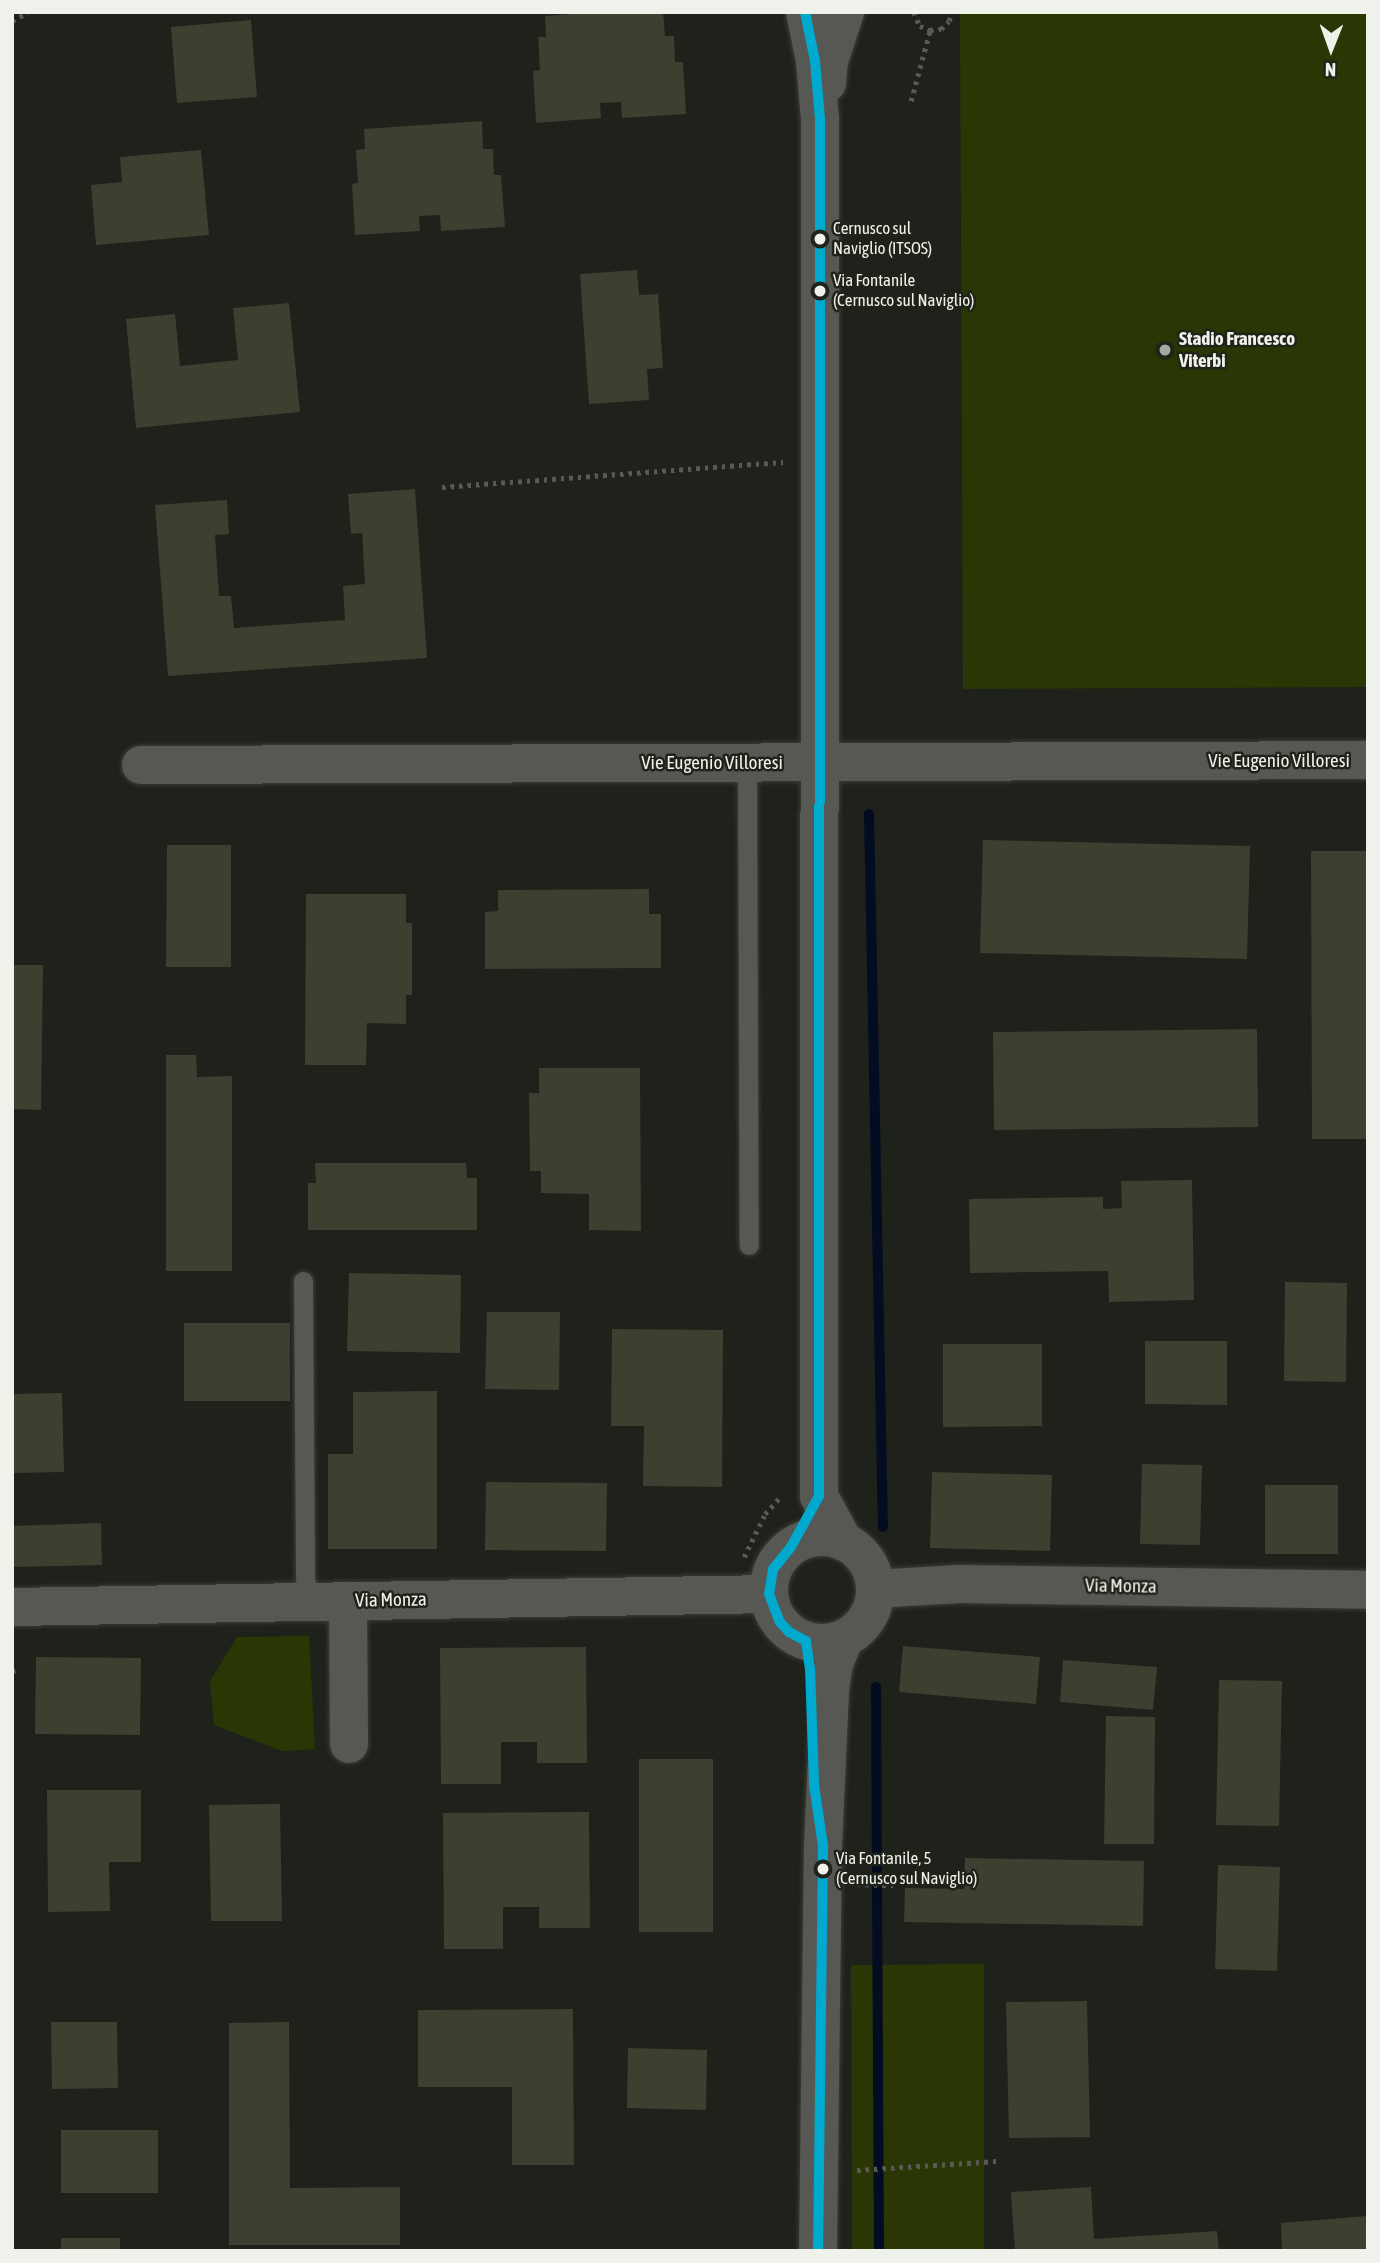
<!DOCTYPE html>
<style>
body{margin:0}
#map{position:relative;width:1380px;height:2263px;overflow:hidden;background:#1f211b;font-family:"Asap Condensed",sans-serif}
div>[style]{position:absolute}
.green>*{inset:0;background:#2a3704}
.stream>*{height:10px;margin:-5px;padding:0 5px;transform-origin:5px;border-radius:5px;background:#030c20}
.building>*{inset:0;background:#3c4030}
.path>*{height:4.5px;margin-top:-2.25px;transform-origin:0;background:repeating-linear-gradient(90deg,#595a56 0 3.5px,transparent 0 8.5px)}
.roads{filter:drop-shadow(0 0 2px #3a3c37) drop-shadow(0 0 2px #3a3c37)}
.service>*{height:19px;margin:-9.5px;padding:0 9.5px;transform-origin:9.5px;border-radius:9.5px;background:#575853}
.minor>*{height:38px;margin:-19px;padding:0 19px;transform-origin:19px;border-radius:19px;background:#575853}
.tertiary>*{height:38px;margin:-19px;padding:0 19px;transform-origin:19px;border-radius:19px;background:#575853}
.tertiary>.ring{margin:-19px;padding:0;box-sizing:content-box;background:none;border:38px solid #575853;border-radius:50%}
.bus-1>*{height:10px;margin:-5px;padding:0 5px;transform-origin:5px;border-radius:5px;background:#00a9ce}
.dots>*{width:19px;height:19px;translate:-50% -50%;box-sizing:border-box;border:4px solid #202319;border-radius:50%}
span{translate:-50% -50%;white-space:nowrap;text-align:center;line-height:1.15;-webkit-text-stroke:5px #202319;paint-order:stroke}
.bus-label{font-size:17px;color:#eff2eb}
.left{translate:0 -50%;text-align:left}
.poi-label{font-size:19px;color:#eff2eb;font-weight:700}
.street-label{font-size:19px;color:#eff2eb}
.frame{position:absolute;inset:0;border:14px solid #eff2eb;pointer-events:none}
.north{position:absolute;left:1296px;top:14px;width:70px;height:70px;-webkit-text-stroke:5px #202319;paint-order:stroke;rotate:181deg;font-size:19px;font-weight:700;line-height:28px;text-align:center;color:#eff2eb}
.north::after{content:'';display:block;margin:auto;width:24px;height:32px;background:#eff2eb;clip-path:polygon(50% 0,100% 100%,50% 72%,0 100%)}
</style>
<div id="map">
<div class="green">
<div style="clip-path:polygon(960px 12px,1368px 12px,1368px 687px,963px 689px)"></div>
<div style="clip-path:polygon(309px 1636px,315px 1749px,282px 1751px,214px 1725px,210px 1681px,237px 1637px)"></div>
<div style="clip-path:polygon(984px 1964px,984px 2251px,852px 2251px,851px 1965px)"></div>
</div>
<div class="stream">
<div style="left:869px;top:814px;width:713px;rotate:88.88deg"></div>
<div style="left:876px;top:1687px;width:564px;rotate:89.7deg"></div>
</div>
<div class="building">
<div style="clip-path:polygon(598px 12px,663px 12px,665px 36px,674px 36px,675px 62px,683px 62px,686px 114px,622px 118px,621px 102px,600px 103px,601px 118px,536px 123px,533px 71px,540px 70px,538px 37px,546px 37px,545px 16px)"></div>
<div style="clip-path:polygon(251px 20px,257px 97px,177px 103px,171px 27px)"></div>
<div style="clip-path:polygon(482px 121px,483px 149px,493px 149px,494px 175px,501px 175px,505px 227px,441px 231px,440px 215px,419px 216px,420px 231px,355px 235px,352px 184px,358px 183px,356px 150px,365px 149px,364px 129px)"></div>
<div style="clip-path:polygon(201px 150px,209px 235px,96px 245px,91px 185px,122px 182px,120px 157px)"></div>
<div style="clip-path:polygon(637px 270px,639px 295px,658px 294px,663px 368px,647px 369px,649px 400px,589px 404px,580px 274px)"></div>
<div style="clip-path:polygon(289px 303px,300px 412px,136px 428px,126px 319px,175px 314px,180px 366px,238px 360px,233px 308px)"></div>
<div style="clip-path:polygon(415px 489px,427px 658px,168px 676px,155px 505px,227px 500px,229px 534px,215px 535px,219px 596px,231px 596px,234px 628px,345px 620px,343px 586px,365px 584px,362px 533px,351px 534px,348px 494px)"></div>
<div style="clip-path:polygon(983px 840px,1250px 846px,1247px 959px,980px 953px)"></div>
<div style="clip-path:polygon(167px 845px,231px 845px,231px 967px,166px 967px)"></div>
<div style="clip-path:polygon(1311px 851px,1368px 851px,1368px 1139px,1312px 1139px)"></div>
<div style="clip-path:polygon(649px 889px,649px 914px,661px 914px,661px 968px,485px 969px,485px 912px,498px 911px,498px 890px)"></div>
<div style="clip-path:polygon(306px 894px,406px 894px,406px 923px,412px 923px,412px 995px,406px 995px,406px 1024px,367px 1023px,366px 1065px,305px 1065px)"></div>
<div style="clip-path:polygon(12px 965px,43px 965px,41px 1110px,12px 1109px)"></div>
<div style="clip-path:polygon(1257px 1029px,1258px 1127px,994px 1130px,993px 1032px)"></div>
<div style="clip-path:polygon(166px 1055px,196px 1055px,197px 1077px,232px 1076px,232px 1271px,166px 1271px)"></div>
<div style="clip-path:polygon(539px 1068px,640px 1068px,641px 1231px,589px 1230px,589px 1194px,541px 1193px,541px 1171px,530px 1171px,529px 1093px,539px 1093px)"></div>
<div style="clip-path:polygon(315px 1163px,466px 1163px,467px 1178px,477px 1178px,477px 1230px,308px 1230px,308px 1183px,316px 1183px)"></div>
<div style="clip-path:polygon(1192px 1180px,1194px 1300px,1109px 1302px,1108px 1271px,970px 1273px,969px 1199px,1103px 1197px,1103px 1209px,1122px 1208px,1121px 1181px)"></div>
<div style="clip-path:polygon(349px 1273px,461px 1275px,460px 1353px,347px 1351px)"></div>
<div style="clip-path:polygon(1285px 1282px,1347px 1283px,1346px 1382px,1284px 1381px)"></div>
<div style="clip-path:polygon(487px 1312px,560px 1312px,559px 1390px,485px 1389px)"></div>
<div style="clip-path:polygon(184px 1323px,290px 1323px,290px 1401px,184px 1401px)"></div>
<div style="clip-path:polygon(612px 1329px,723px 1330px,722px 1487px,643px 1486px,644px 1426px,611px 1426px)"></div>
<div style="clip-path:polygon(1145px 1341px,1227px 1341px,1227px 1405px,1145px 1404px)"></div>
<div style="clip-path:polygon(943px 1344px,1042px 1344px,1042px 1426px,943px 1427px)"></div>
<div style="clip-path:polygon(437px 1391px,437px 1549px,328px 1549px,328px 1454px,353px 1454px,353px 1392px)"></div>
<div style="clip-path:polygon(62px 1393px,64px 1472px,12px 1473px,12px 1394px)"></div>
<div style="clip-path:polygon(1142px 1464px,1202px 1465px,1200px 1545px,1140px 1544px)"></div>
<div style="clip-path:polygon(932px 1472px,1052px 1475px,1050px 1551px,930px 1548px)"></div>
<div style="clip-path:polygon(486px 1482px,607px 1483px,606px 1551px,485px 1550px)"></div>
<div style="clip-path:polygon(1265px 1485px,1338px 1485px,1338px 1554px,1265px 1554px)"></div>
<div style="clip-path:polygon(101px 1523px,102px 1565px,12px 1567px,12px 1526px)"></div>
<div style="clip-path:polygon(903px 1646px,1040px 1657px,1036px 1704px,899px 1692px)"></div>
<div style="clip-path:polygon(586px 1647px,587px 1763px,537px 1763px,537px 1742px,501px 1742px,501px 1784px,441px 1784px,440px 1648px)"></div>
<div style="clip-path:polygon(36px 1657px,141px 1658px,140px 1735px,35px 1734px)"></div>
<div style="clip-path:polygon(1063px 1660px,1157px 1667px,1153px 1710px,1060px 1702px)"></div>
<div style="clip-path:polygon(1219px 1680px,1282px 1681px,1279px 1826px,1216px 1825px)"></div>
<div style="clip-path:polygon(1106px 1716px,1155px 1717px,1154px 1844px,1104px 1844px)"></div>
<div style="clip-path:polygon(639px 1759px,713px 1759px,713px 1932px,639px 1932px)"></div>
<div style="clip-path:polygon(47px 1790px,141px 1790px,141px 1862px,109px 1862px,110px 1911px,48px 1912px)"></div>
<div style="clip-path:polygon(280px 1804px,282px 1921px,211px 1921px,209px 1805px)"></div>
<div style="clip-path:polygon(589px 1812px,590px 1928px,539px 1928px,539px 1907px,503px 1907px,503px 1949px,444px 1949px,443px 1813px)"></div>
<div style="clip-path:polygon(965px 1858px,1144px 1861px,1143px 1926px,904px 1922px,905px 1888px,964px 1889px)"></div>
<div style="clip-path:polygon(1218px 1865px,1280px 1867px,1277px 1971px,1215px 1969px)"></div>
<div style="clip-path:polygon(1087px 2001px,1090px 2137px,1009px 2138px,1006px 2002px)"></div>
<div style="clip-path:polygon(573px 2009px,574px 2165px,512px 2165px,512px 2087px,418px 2087px,418px 2010px)"></div>
<div style="clip-path:polygon(51px 2022px,117px 2022px,118px 2088px,52px 2089px)"></div>
<div style="clip-path:polygon(289px 2022px,290px 2188px,400px 2187px,400px 2245px,229px 2245px,229px 2023px)"></div>
<div style="clip-path:polygon(628px 2048px,707px 2050px,706px 2110px,627px 2108px)"></div>
<div style="clip-path:polygon(61px 2130px,158px 2130px,158px 2193px,61px 2193px)"></div>
<div style="clip-path:polygon(1091px 2187px,1094px 2239px,1217px 2231px,1219px 2251px,1015px 2251px,1011px 2192px)"></div>
<div style="clip-path:polygon(1368px 2216px,1368px 2251px,1282px 2251px,1281px 2223px)"></div>
<div style="clip-path:polygon(61px 2238px,120px 2238px,120px 2251px,61px 2251px)"></div>
</div>
<div class="path">
<div style="left:914px;top:12px;width:15px;rotate:67deg"></div>
<div style="left:920px;top:26px;width:11px;rotate:22deg"></div>
<div style="left:930px;top:30px;width:11px;rotate:-5deg"></div>
<div style="left:941px;top:29px;width:11px;rotate:-45deg"></div>
<div style="left:949px;top:21px;width:9px;rotate:-72deg"></div>
<div style="left:12px;top:21px;width:18px;rotate:-29deg"></div>
<div style="left:911px;top:101px;width:73px;rotate:-75deg"></div>
<div style="left:442px;top:487px;width:342px;rotate:-4.2deg"></div>
<div style="left:744px;top:1557px;width:48px;rotate:-64deg"></div>
<div style="left:765px;top:1514px;width:24px;rotate:-48deg"></div>
<div style="left:12px;top:1671px;width:4px;rotate:-14deg"></div>
<div style="left:857px;top:1884px;width:36px;rotate:2deg"></div>
<div style="left:857px;top:2170px;width:141px;rotate:-3.7deg"></div>
</div>
<div class="roads">
<div class="service">
<div style="left:747px;top:763px;width:482px;rotate:89.8deg"></div>
<div style="left:303px;top:1281px;width:296px;rotate:89.6deg"></div>
<div style="left:305px;top:1577px;width:25px;rotate:83deg"></div>
</div>
<div class="minor">
<div style="left:141px;top:765px;width:1227px;rotate:-0.23deg"></div>
<div style="left:875px;top:1589px;width:84px;rotate:-3.4deg"></div>
<div style="left:959px;top:1584px;width:409px;rotate:0.8deg"></div>
<div style="left:348px;top:1601px;width:143px;rotate:89.6deg"></div>
<div style="left:12px;top:1607px;width:757px;rotate:-0.98deg"></div>
</div>
<div class="tertiary">
<div style="left:805px;top:12px;width:50px;rotate:78.5deg"></div>
<div style="left:815px;top:61px;width:58px;rotate:85.1deg"></div>
<div style="left:820px;top:119px;width:1377px;rotate:90.04deg"></div>
<div style="left:819px;top:1496px;width:52px;rotate:61.5deg"></div>
<div style="left:827px;top:83px;width:22px;rotate:-85deg"></div>
<div style="left:829px;top:61px;width:52px;rotate:-71.9deg"></div>
<div class="ring" style="left:769px;top:1537px;width:68px;height:68px"></div>
<div style="left:818px;top:2251px;width:405px;rotate:-89.3deg"></div>
<div style="left:823px;top:1846px;width:157px;rotate:-87.4deg"></div>
<div style="left:830px;top:1689px;width:25px;rotate:-81deg"></div>
<div style="left:834px;top:1664px;width:27px;rotate:-68deg"></div>
</div>
</div>
<div class="bus-1">
<div style="left:805px;top:12px;width:50px;rotate:78.5deg"></div>
<div style="left:815px;top:61px;width:58px;rotate:85.1deg"></div>
<div style="left:820px;top:119px;width:1377px;rotate:90.04deg"></div>
<div style="left:819px;top:1496px;width:58px;rotate:118.8deg"></div>
<div style="left:791px;top:1547px;width:28px;rotate:129deg"></div>
<div style="left:773px;top:1569px;width:25px;rotate:99deg"></div>
<div style="left:769px;top:1594px;width:30px;rotate:69deg"></div>
<div style="left:780px;top:1622px;width:13px;rotate:48deg"></div>
<div style="left:789px;top:1632px;width:19px;rotate:28deg"></div>
<div style="left:806px;top:1641px;width:27px;rotate:82deg"></div>
<div style="left:810px;top:1668px;width:117px;rotate:88deg"></div>
<div style="left:814px;top:1785px;width:62px;rotate:81.6deg"></div>
<div style="left:823px;top:1846px;width:405px;rotate:90.7deg"></div>
</div>
<div class="dots">
<div style="left:820px;top:239px;background:#eff2eb"></div>
<div style="left:820px;top:291px;background:#eff2eb"></div>
<div style="left:1165px;top:350px;background:#a6a9a2"></div>
<div style="left:823px;top:1869px;background:#eff2eb"></div>
</div>
<div class="bus-label">
<span class="left" style="left:833px;top:239px">Cernusco sul<br>Naviglio (ITSOS)</span>
<span class="left" style="left:833px;top:291px">Via Fontanile<br>(Cernusco sul Naviglio)</span>
<span class="left" style="left:836px;top:1869px">Via Fontanile, 5<br>(Cernusco sul Naviglio)</span>
</div>
<div class="poi-label">
<span class="left" style="left:1179px;top:350px">Stadio Francesco<br>Viterbi</span>
</div>
<div class="street-label">
<span style="left:1279px;top:761px">Vie Eugenio Villoresi</span>
<span style="left:712px;top:763px">Vie Eugenio Villoresi</span>
<span style="left:1121px;top:1586px;rotate:1deg">Via Monza</span>
<span style="left:391px;top:1600px;rotate:-1deg">Via Monza</span>
</div>
<div class="frame"></div>
<div class="north">N</div>
</div>
